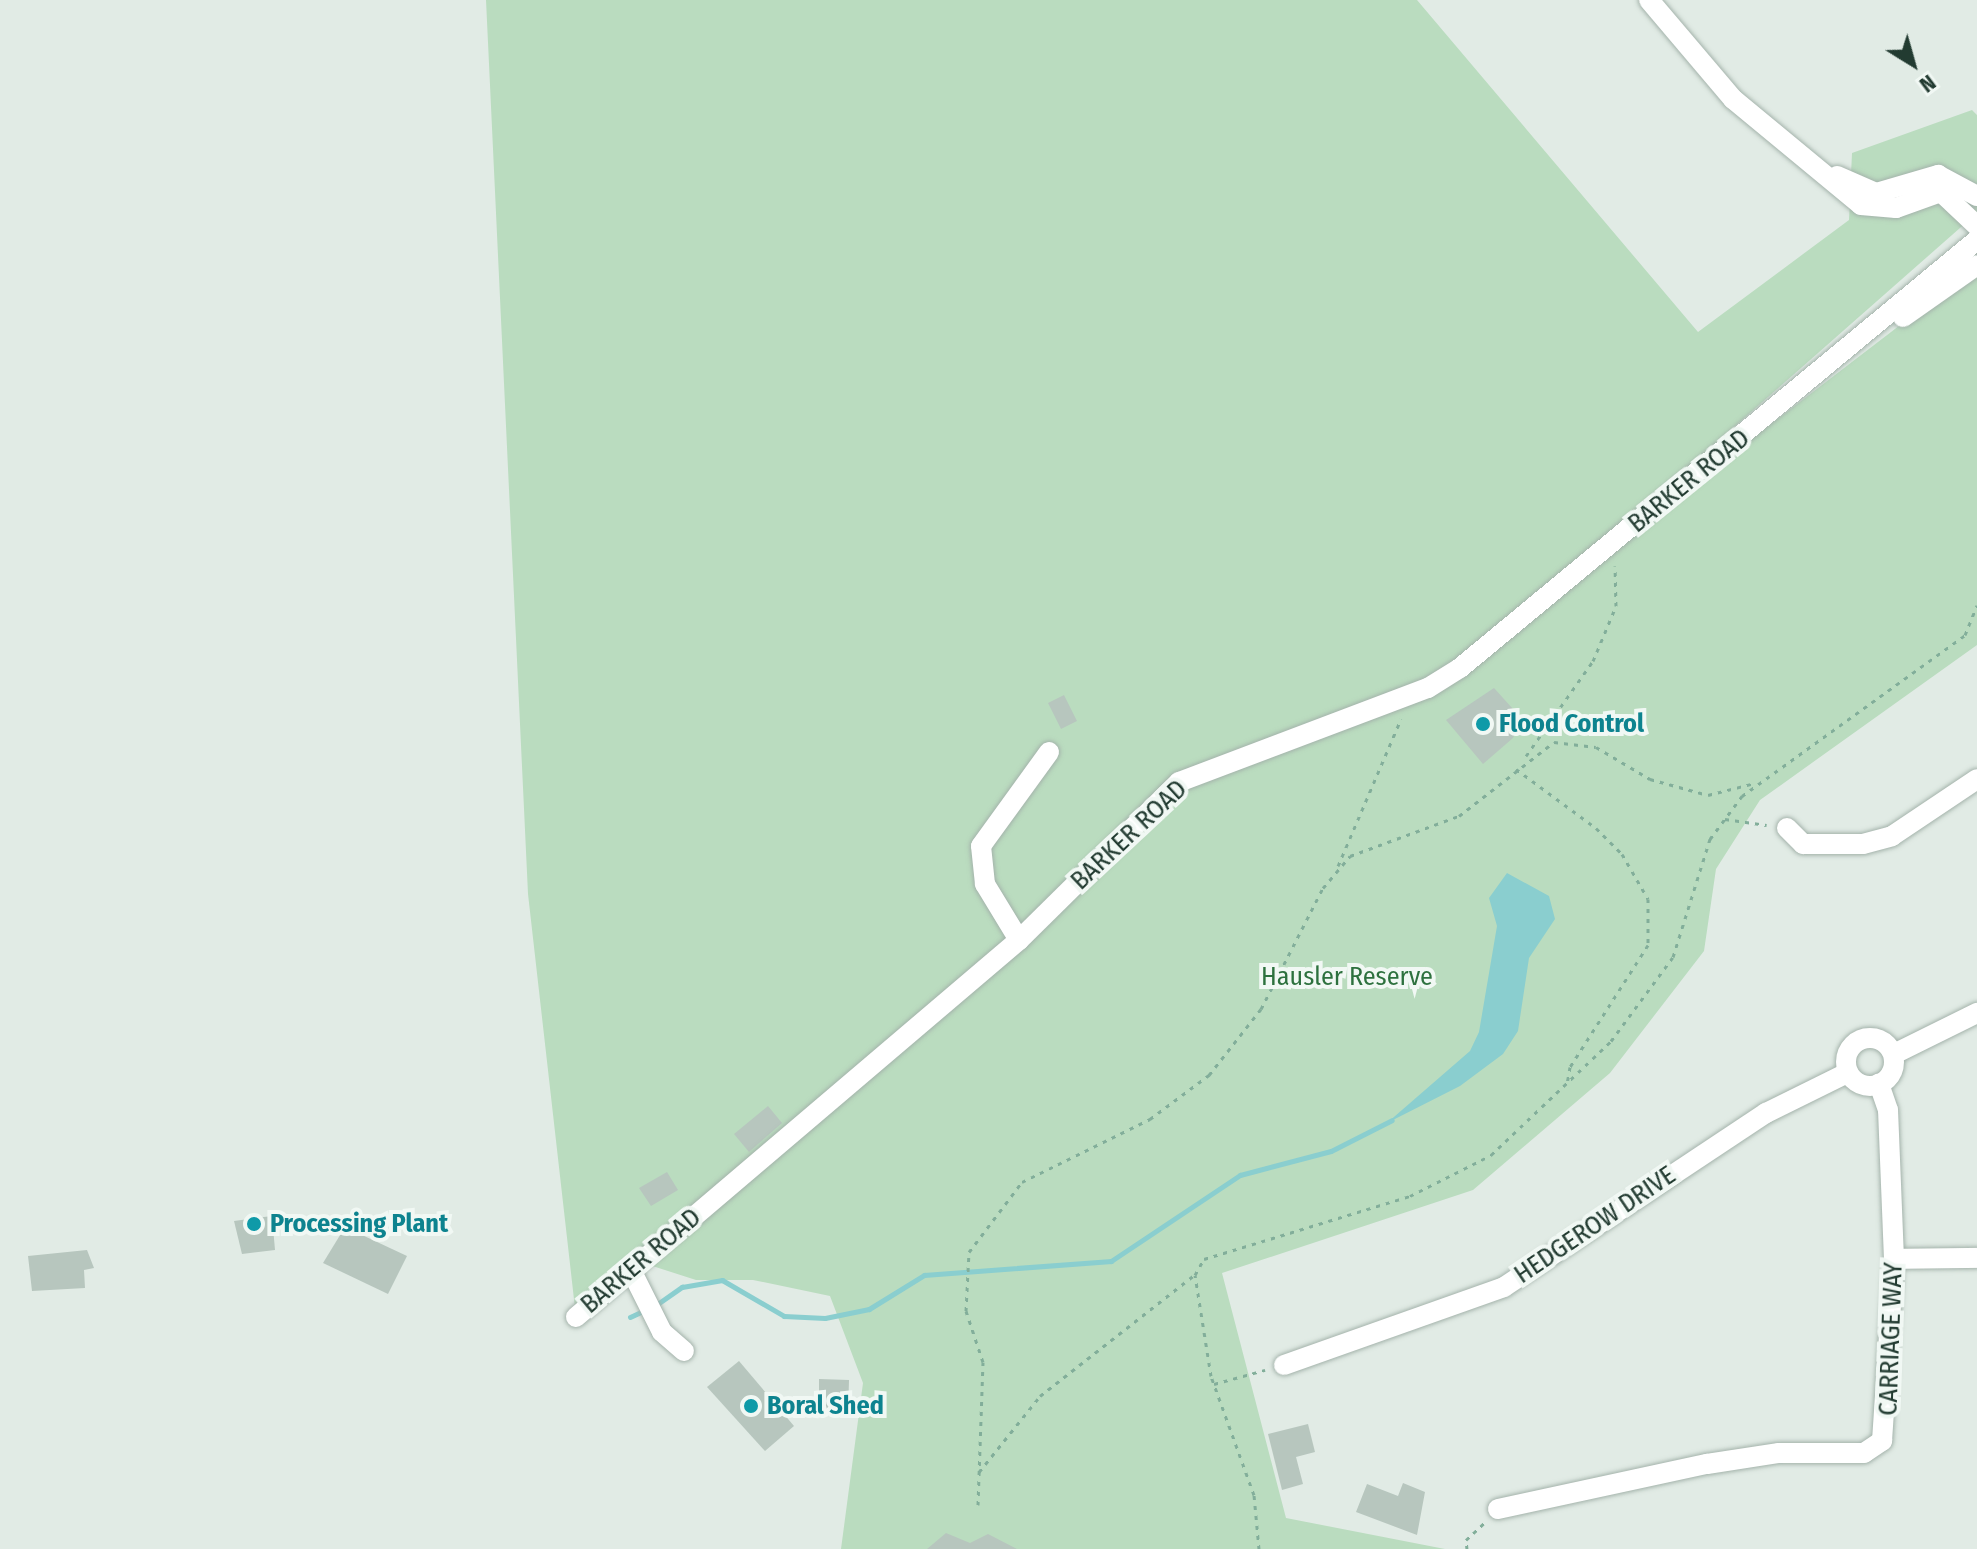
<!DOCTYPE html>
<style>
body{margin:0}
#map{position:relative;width:1977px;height:1549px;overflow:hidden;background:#e1ebe5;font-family:"Fira Sans Condensed",sans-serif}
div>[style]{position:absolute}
.green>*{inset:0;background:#badcbf}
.water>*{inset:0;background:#8acecf}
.stream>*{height:5px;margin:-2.5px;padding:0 2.5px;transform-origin:2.5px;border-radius:2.5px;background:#8acecf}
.building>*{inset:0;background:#b7c6be}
.path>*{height:3px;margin-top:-1.5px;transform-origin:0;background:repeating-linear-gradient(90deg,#82ae9a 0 4px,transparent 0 10px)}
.roads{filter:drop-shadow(0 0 2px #a4b3ab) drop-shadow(0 0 2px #a4b3ab)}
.minor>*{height:20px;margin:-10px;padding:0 10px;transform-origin:10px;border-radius:10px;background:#fff}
.minor>.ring{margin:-10px;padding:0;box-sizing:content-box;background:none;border:20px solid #fff;border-radius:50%}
.dots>*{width:22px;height:22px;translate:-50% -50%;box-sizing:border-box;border:4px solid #f1f8f4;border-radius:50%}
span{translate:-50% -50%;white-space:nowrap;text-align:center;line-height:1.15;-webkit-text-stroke:8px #f1f8f4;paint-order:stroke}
.street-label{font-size:26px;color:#223b31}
.culture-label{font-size:26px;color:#0d838f;font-weight:700}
.left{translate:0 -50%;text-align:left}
.park-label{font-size:26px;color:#2d713e}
.north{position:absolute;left:1873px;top:24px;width:80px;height:80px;-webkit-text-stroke:6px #f1f8f4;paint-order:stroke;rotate:143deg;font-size:22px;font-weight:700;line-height:32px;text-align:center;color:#223b31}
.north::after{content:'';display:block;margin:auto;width:28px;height:36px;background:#223b31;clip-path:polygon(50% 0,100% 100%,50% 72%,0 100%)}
</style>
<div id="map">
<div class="green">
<div style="clip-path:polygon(486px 0,1417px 0,1698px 332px,1849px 220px,1852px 153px,1972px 110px,1977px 115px,1977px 213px,1509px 625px,1977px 266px,1977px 645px,1760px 800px,1716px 869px,1704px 951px,1610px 1073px,1473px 1190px,1222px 1273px,1286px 1518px,1445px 1549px,841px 1549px,863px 1383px,830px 1296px,753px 1280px,696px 1280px,640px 1262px,576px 1317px,528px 894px)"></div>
</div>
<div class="water">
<div style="clip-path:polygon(1507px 873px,1549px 896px,1555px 919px,1529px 958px,1518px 1031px,1503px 1054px,1460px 1086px,1387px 1123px,1470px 1051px,1479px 1032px,1497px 926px,1489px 898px)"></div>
</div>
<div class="stream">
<div style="left:656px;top:1305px;width:32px;rotate:-35deg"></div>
<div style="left:682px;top:1287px;width:41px;rotate:-9.9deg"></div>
<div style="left:722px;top:1280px;width:72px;rotate:30.1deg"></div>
<div style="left:784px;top:1316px;width:41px;rotate:2.8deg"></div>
<div style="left:825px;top:1318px;width:45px;rotate:-11.6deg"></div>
<div style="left:869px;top:1309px;width:65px;rotate:-31.7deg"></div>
<div style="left:924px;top:1275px;width:188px;rotate:-4.3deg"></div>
<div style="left:1111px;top:1261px;width:155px;rotate:-33.7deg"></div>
<div style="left:1240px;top:1175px;width:94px;rotate:-14.8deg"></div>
<div style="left:1331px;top:1151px;width:68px;rotate:-26.9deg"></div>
<div style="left:630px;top:1317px;width:19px;rotate:-25deg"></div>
</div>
<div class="building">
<div style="clip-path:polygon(1494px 688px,1522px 719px,1513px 738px,1483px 764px,1446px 720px)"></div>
<div style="clip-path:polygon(1064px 695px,1077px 721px,1061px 729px,1048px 703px)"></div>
<div style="clip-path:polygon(768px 1106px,782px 1123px,749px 1152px,734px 1134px)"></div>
<div style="clip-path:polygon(667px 1172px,678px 1190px,651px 1206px,639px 1188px)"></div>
<div style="clip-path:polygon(272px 1216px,275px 1250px,242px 1254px,234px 1221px)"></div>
<div style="clip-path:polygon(345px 1227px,407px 1256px,388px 1294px,323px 1263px)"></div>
<div style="clip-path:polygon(87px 1250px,94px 1268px,84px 1270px,85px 1288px,32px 1291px,28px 1256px)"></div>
<div style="clip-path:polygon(739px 1361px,794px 1426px,765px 1451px,707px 1387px)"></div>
<div style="clip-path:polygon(819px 1379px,849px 1380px,848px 1416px,819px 1416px)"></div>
<div style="clip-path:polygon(1308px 1424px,1315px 1452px,1296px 1457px,1303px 1484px,1282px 1490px,1268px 1434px)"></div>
<div style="clip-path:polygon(1403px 1483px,1425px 1492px,1417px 1535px,1356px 1512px,1367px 1484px,1398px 1496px)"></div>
<div style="clip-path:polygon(946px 1533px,970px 1543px,988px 1534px,1017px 1549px,927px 1549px)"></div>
</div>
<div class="path">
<div style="left:1526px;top:756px;width:116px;rotate:-54.8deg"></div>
<div style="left:1593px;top:661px;width:60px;rotate:-67.3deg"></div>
<div style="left:1616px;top:606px;width:40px;rotate:-91.4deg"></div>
<div style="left:1516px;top:769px;width:99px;rotate:36.4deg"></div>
<div style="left:1596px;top:828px;width:37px;rotate:45deg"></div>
<div style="left:1622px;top:854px;width:52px;rotate:60deg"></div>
<div style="left:1648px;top:899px;width:46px;rotate:90deg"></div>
<div style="left:1648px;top:945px;width:145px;rotate:122.6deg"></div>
<div style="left:1570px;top:1067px;width:17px;rotate:100deg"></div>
<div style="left:1725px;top:819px;width:42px;rotate:8.1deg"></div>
<div style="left:1338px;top:866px;width:160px;rotate:-66.8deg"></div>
<div style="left:1214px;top:1384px;width:53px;rotate:-15.4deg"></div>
<div style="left:979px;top:1472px;width:97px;rotate:-51.2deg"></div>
<div style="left:1040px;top:1396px;width:194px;rotate:-38.1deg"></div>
<div style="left:978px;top:1505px;width:143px;rotate:-88deg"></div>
<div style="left:983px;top:1362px;width:54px;rotate:-108.4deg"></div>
<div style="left:966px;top:1311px;width:59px;rotate:-87.1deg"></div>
<div style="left:969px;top:1252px;width:88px;rotate:-52.9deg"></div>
<div style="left:1022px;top:1182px;width:143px;rotate:-26.2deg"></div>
<div style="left:1150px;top:1119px;width:74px;rotate:-36.7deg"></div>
<div style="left:1209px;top:1075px;width:84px;rotate:-51.8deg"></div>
<div style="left:1261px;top:1009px;width:136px;rotate:-62.9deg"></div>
<div style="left:1323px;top:888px;width:42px;rotate:-49.8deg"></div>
<div style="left:1350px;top:856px;width:116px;rotate:-20.2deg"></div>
<div style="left:1459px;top:816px;width:120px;rotate:-37.9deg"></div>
<div style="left:1554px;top:742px;width:42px;rotate:6.8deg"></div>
<div style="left:1596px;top:747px;width:63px;rotate:30.7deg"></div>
<div style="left:1650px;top:779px;width:60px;rotate:15.4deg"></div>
<div style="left:1708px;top:795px;width:49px;rotate:-14.3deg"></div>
<div style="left:1259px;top:1549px;width:54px;rotate:-95.3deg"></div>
<div style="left:1254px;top:1495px;width:127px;rotate:-109.9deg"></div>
<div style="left:1211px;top:1376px;width:102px;rotate:-99deg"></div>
<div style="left:1195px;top:1275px;width:18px;rotate:-61deg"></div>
<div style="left:1204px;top:1259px;width:215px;rotate:-17deg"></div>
<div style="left:1410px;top:1196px;width:91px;rotate:-26.8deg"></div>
<div style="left:1491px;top:1155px;width:166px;rotate:-43.5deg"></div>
<div style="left:1611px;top:1041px;width:104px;rotate:-53.6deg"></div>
<div style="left:1673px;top:957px;width:124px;rotate:-72.6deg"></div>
<div style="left:1710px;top:839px;width:54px;rotate:-53.3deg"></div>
<div style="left:1742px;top:796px;width:275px;rotate:-35.8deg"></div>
<div style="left:1965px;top:635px;width:32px;rotate:-68deg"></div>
<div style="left:1467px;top:1549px;width:9px;rotate:-96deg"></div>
<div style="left:1466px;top:1540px;width:25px;rotate:-43deg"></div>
</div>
<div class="roads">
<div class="minor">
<div style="left:1649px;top:0;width:130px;rotate:49.7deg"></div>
<div style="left:1733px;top:99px;width:166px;rotate:39.6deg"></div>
<div style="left:1861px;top:205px;width:35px;rotate:5deg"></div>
<div style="left:1896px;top:208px;width:48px;rotate:-19.6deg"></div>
<div style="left:1941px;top:192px;width:50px;rotate:43.4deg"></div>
<div style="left:1837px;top:176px;width:43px;rotate:23.6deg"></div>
<div style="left:1876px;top:193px;width:65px;rotate:-16.2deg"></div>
<div style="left:1938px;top:175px;width:44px;rotate:28.3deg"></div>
<div style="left:1903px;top:317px;width:90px;rotate:-35.1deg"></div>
<div style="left:1787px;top:828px;width:23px;rotate:45deg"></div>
<div style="left:1803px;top:844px;width:60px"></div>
<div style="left:1863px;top:844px;width:30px;rotate:-15deg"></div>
<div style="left:1892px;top:836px;width:102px;rotate:-33.8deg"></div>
<div style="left:1019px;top:940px;width:66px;rotate:-121.3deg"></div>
<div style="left:985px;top:884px;width:38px;rotate:-96deg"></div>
<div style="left:981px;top:846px;width:116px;rotate:-54.1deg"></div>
<div class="ring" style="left:1846px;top:1038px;width:28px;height:28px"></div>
<div style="left:1894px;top:1054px;width:93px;rotate:-26.3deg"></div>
<div style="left:1894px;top:1259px;width:83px;rotate:-0.7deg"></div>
<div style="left:631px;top:1270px;width:69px;rotate:63.4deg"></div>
<div style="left:662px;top:1332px;width:29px;rotate:41deg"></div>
<div style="left:576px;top:1317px;width:582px;rotate:-40.4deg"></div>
<div style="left:1019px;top:940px;width:225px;rotate:-44.6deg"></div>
<div style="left:1179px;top:782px;width:266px;rotate:-20.7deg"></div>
<div style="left:1428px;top:688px;width:38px;rotate:-32deg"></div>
<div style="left:1460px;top:668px;width:671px;rotate:-39.62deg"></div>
<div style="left:1284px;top:1365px;width:233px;rotate:-19.5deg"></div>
<div style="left:1504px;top:1287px;width:315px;rotate:-33.6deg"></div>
<div style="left:1766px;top:1113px;width:90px;rotate:-26.3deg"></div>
<div style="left:1498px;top:1509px;width:214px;rotate:-12.2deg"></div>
<div style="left:1707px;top:1464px;width:73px;rotate:-8.7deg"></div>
<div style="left:1779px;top:1453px;width:85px"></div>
<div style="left:1864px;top:1453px;width:22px;rotate:-34deg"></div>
<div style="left:1882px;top:1441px;width:182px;rotate:-86.2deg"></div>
<div style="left:1894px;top:1259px;width:149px;rotate:-92.3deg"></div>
<div style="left:1888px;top:1110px;width:28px;rotate:-109deg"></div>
</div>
</div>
<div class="dots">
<div style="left:1483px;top:724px;background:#0f9aa8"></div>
<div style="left:254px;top:1224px;background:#0f9aa8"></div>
<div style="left:751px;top:1406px;background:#0f9aa8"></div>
</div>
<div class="street-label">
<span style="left:1689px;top:481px;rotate:-39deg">BARKER ROAD</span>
<span style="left:1129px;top:835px;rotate:-43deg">BARKER ROAD</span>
<span style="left:1595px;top:1225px;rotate:-34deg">HEDGEROW DRIVE</span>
<span style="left:641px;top:1261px;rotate:-40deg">BARKER ROAD</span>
<span style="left:1891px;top:1339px;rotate:-88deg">CARRIAGE WAY</span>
</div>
<div class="culture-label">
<span class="left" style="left:1499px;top:724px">Flood Control</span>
<span class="left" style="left:270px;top:1224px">Processing Plant</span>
<span class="left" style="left:767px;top:1406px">Boral Shed</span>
</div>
<div class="park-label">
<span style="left:1347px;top:977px">Hausler Reserve</span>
</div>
<div class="north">N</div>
</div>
